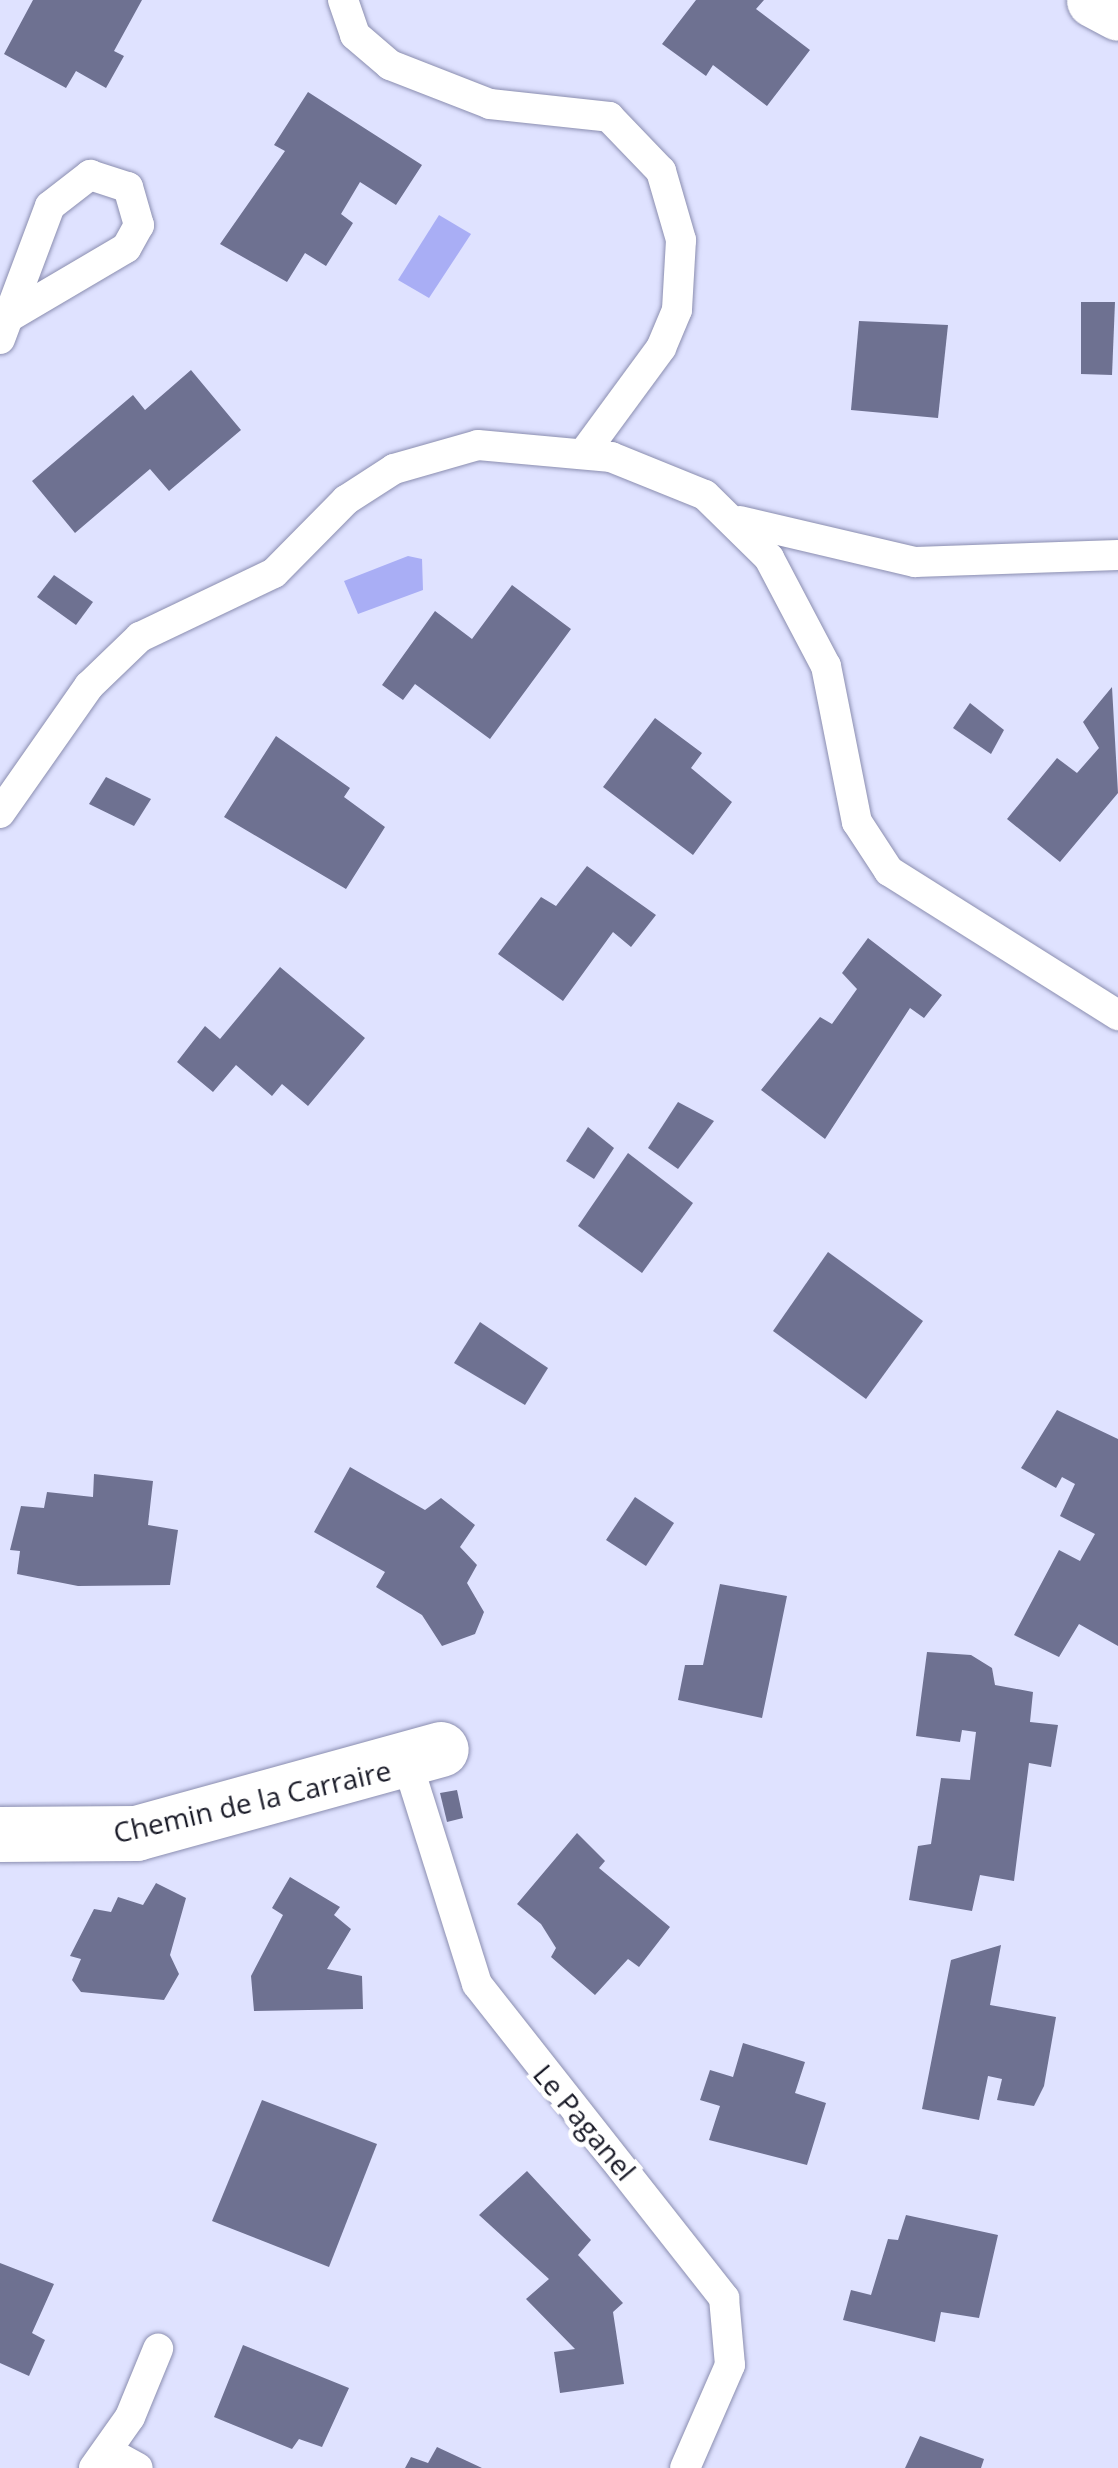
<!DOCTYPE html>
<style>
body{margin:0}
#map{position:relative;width:1118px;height:2468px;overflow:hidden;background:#dfe2ff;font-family:"Open Sans",sans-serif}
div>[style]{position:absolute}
.water>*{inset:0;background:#a9aef5}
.building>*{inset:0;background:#6e7191}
.roads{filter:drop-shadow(0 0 2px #8b8eb0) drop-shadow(0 0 2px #8b8eb0)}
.lane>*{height:30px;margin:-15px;padding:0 15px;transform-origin:15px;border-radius:15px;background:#fff}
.street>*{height:55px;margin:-27.5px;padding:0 27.5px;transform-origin:27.5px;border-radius:27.5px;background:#fff}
span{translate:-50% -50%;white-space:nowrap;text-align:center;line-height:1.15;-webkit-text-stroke:10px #fff;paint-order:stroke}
.street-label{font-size:28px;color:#1a1b28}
</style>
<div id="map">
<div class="water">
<div style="clip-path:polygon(439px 215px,471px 234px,429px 298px,398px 280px)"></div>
<div style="clip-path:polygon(408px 556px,422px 559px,423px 590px,358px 614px,344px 581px)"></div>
</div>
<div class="building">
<div style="clip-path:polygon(33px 0,142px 0,114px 51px,124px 56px,106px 88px,76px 71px,66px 88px,4px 54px)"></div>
<div style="clip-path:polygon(696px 0,764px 0,756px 9px,810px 50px,767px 106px,713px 65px,706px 76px,662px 44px)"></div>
<div style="clip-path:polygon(308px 92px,422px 165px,396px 205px,360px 182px,341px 214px,353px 223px,326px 266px,305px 253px,287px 282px,220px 244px,285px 151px,274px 145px)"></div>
<div style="clip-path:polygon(1081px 302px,1115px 302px,1112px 375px,1081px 374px)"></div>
<div style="clip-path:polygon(859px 321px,948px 325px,938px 418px,851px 410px)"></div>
<div style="clip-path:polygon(191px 370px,241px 430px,169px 491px,150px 469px,75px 533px,32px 481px,133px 395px,145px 410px)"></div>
<div style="clip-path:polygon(54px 575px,93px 602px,76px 625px,37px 597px)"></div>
<div style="clip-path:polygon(512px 585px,571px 629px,490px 739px,415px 684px,403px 700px,382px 685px,435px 611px,472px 639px)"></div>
<div style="clip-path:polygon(1112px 687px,1118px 793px,1060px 862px,1007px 819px,1057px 758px,1077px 773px,1099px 748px,1083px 722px)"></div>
<div style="clip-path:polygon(970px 703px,1004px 730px,991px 754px,953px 728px)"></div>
<div style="clip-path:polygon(655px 718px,702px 753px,691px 768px,732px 802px,693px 855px,603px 787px)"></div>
<div style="clip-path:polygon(276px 736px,350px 788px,344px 797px,385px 827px,346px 889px,224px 817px)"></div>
<div style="clip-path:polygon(106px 777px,151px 799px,134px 826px,89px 804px)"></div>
<div style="clip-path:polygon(587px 866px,656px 915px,631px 947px,613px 932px,563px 1001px,498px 954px,541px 897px,556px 906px)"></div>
<div style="clip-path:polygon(868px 938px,942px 995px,924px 1018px,910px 1008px,825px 1139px,761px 1090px,820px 1017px,832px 1024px,857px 989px,842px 973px)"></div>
<div style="clip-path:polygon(280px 967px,365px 1038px,308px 1106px,282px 1084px,272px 1096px,236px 1065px,213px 1092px,177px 1062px,205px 1026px,220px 1039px)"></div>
<div style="clip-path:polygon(678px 1102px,714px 1121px,678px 1169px,648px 1148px)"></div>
<div style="clip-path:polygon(588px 1127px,614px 1148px,594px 1179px,566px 1161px)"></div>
<div style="clip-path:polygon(628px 1153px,693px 1203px,642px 1273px,578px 1226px)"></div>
<div style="clip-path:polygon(828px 1252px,923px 1321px,866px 1399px,773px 1331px)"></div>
<div style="clip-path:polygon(480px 1322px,548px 1368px,525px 1405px,454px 1363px)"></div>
<div style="clip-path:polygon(1057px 1410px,1118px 1439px,1118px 1646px,1079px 1624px,1059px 1657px,1014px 1635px,1059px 1550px,1080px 1561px,1095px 1534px,1060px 1516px,1075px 1484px,1062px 1477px,1056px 1488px,1021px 1468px)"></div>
<div style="clip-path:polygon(350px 1467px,425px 1510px,441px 1498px,475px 1525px,460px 1547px,477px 1565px,467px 1583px,484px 1612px,475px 1634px,442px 1646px,422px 1615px,376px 1587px,385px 1572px,314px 1532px)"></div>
<div style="clip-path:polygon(94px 1474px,153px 1481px,148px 1525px,178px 1530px,170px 1585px,78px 1586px,17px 1574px,20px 1551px,10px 1550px,21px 1506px,44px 1508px,47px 1492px,93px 1497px)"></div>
<div style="clip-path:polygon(635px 1497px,674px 1523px,646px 1566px,606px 1540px)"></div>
<div style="clip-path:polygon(720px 1584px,787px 1596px,762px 1718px,678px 1700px,685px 1665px,703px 1665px)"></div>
<div style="clip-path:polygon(927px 1652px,971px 1655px,992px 1668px,995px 1685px,1033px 1692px,1030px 1722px,1058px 1725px,1051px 1767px,1029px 1763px,1014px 1881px,980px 1875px,972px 1911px,909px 1900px,918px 1846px,931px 1844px,941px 1778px,970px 1780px,976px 1732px,962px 1730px,960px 1742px,916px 1736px)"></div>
<div style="clip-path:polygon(457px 1790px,463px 1818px,447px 1822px,440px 1793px)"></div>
<div style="clip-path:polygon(577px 1833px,605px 1861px,599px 1868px,670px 1927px,639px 1967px,628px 1959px,595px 1995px,551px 1957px,556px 1948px,541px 1924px,517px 1904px)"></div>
<div style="clip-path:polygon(290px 1877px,340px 1907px,334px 1915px,351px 1929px,327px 1969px,362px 1976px,363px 2009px,254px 2011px,251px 1976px,283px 1915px,272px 1908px)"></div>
<div style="clip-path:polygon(156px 1883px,186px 1898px,170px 1955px,179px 1974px,164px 2000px,81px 1992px,72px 1980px,81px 1959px,70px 1956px,94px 1909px,111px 1912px,118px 1897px,143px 1905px)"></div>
<div style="clip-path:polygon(1001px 1945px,990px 2005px,1056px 2017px,1044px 2086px,1034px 2106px,997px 2100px,1002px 2079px,988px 2076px,979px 2120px,922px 2109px,951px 1960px)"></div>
<div style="clip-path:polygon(743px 2043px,805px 2062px,795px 2093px,826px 2103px,807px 2165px,709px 2140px,720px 2106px,700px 2100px,710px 2070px,733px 2077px)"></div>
<div style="clip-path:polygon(262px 2100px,377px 2144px,329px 2267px,212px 2221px)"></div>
<div style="clip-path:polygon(527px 2171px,591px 2240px,578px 2255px,623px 2303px,613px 2312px,624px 2384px,560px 2393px,554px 2352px,575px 2349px,526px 2299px,549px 2279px,479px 2215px)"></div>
<div style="clip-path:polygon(906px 2215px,998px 2235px,979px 2318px,941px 2312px,935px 2342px,843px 2320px,851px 2290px,871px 2295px,888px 2239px,898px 2240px)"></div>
<div style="clip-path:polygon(0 2263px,54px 2284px,32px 2333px,45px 2340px,29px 2376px,0 2363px)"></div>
<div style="clip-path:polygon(243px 2345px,349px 2388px,322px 2447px,299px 2439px,292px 2449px,214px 2417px)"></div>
<div style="clip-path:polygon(920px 2436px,984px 2459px,981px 2468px,905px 2468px)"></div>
<div style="clip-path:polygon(437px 2447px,482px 2468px,405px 2468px,411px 2457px,428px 2463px)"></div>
</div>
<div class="roads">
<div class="lane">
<div style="left:343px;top:0;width:37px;rotate:71deg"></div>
<div style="left:355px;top:35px;width:46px;rotate:40.6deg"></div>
<div style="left:390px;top:65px;width:107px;rotate:21.3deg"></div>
<div style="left:490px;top:104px;width:120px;rotate:6.2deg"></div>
<div style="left:609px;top:117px;width:75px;rotate:46.1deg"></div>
<div style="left:661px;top:171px;width:72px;rotate:73.8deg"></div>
<div style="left:681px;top:240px;width:70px;rotate:93.3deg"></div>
<div style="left:677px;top:310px;width:41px;rotate:112.8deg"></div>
<div style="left:661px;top:348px;width:130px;rotate:126.3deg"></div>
<div style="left:0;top:339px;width:142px;rotate:-69.4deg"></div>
<div style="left:50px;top:206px;width:51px;rotate:-37.8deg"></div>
<div style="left:90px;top:175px;width:40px;rotate:18deg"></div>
<div style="left:128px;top:187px;width:40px;rotate:74deg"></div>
<div style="left:139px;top:225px;width:26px;rotate:119deg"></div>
<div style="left:126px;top:248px;width:136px;rotate:149.5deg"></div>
<div style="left:740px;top:521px;width:180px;rotate:13.2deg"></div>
<div style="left:915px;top:562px;width:203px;rotate:-2deg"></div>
<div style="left:0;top:813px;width:155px;rotate:-55deg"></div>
<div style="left:89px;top:686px;width:71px;rotate:-43.9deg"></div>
<div style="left:140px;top:637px;width:148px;rotate:-25.5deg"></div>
<div style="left:274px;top:573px;width:103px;rotate:-45.4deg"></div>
<div style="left:346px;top:500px;width:57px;rotate:-32.9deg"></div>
<div style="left:394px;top:469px;width:87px;rotate:-15.9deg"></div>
<div style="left:478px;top:445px;width:134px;rotate:5.2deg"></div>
<div style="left:611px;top:457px;width:101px;rotate:22deg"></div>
<div style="left:705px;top:495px;width:90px;rotate:44.5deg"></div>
<div style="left:769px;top:558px;width:122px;rotate:62.2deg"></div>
<div style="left:826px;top:666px;width:159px;rotate:78.8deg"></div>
<div style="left:857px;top:822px;width:59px;rotate:56.9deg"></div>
<div style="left:889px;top:871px;width:271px;rotate:32.2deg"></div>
<div style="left:408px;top:1765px;width:230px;rotate:72.5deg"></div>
<div style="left:477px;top:1984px;width:400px;rotate:51.8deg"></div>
<div style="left:724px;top:2298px;width:67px;rotate:84.9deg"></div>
<div style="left:730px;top:2365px;width:112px;rotate:113.6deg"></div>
<div style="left:107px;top:2451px;width:35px;rotate:29deg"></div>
<div style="left:94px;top:2468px;width:62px;rotate:-54.8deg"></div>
<div style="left:130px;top:2417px;width:74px;rotate:-67.6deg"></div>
</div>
<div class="street">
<div style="left:1094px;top:0;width:27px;rotate:28deg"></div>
<div style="left:0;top:1834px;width:136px;rotate:-0.4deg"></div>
<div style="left:136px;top:1833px;width:316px;rotate:-15.4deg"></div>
</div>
</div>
<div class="street-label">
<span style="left:252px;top:1801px;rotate:-13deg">Chemin de la Carraire</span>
<span style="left:585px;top:2122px;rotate:50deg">Le Paganel</span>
</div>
</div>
